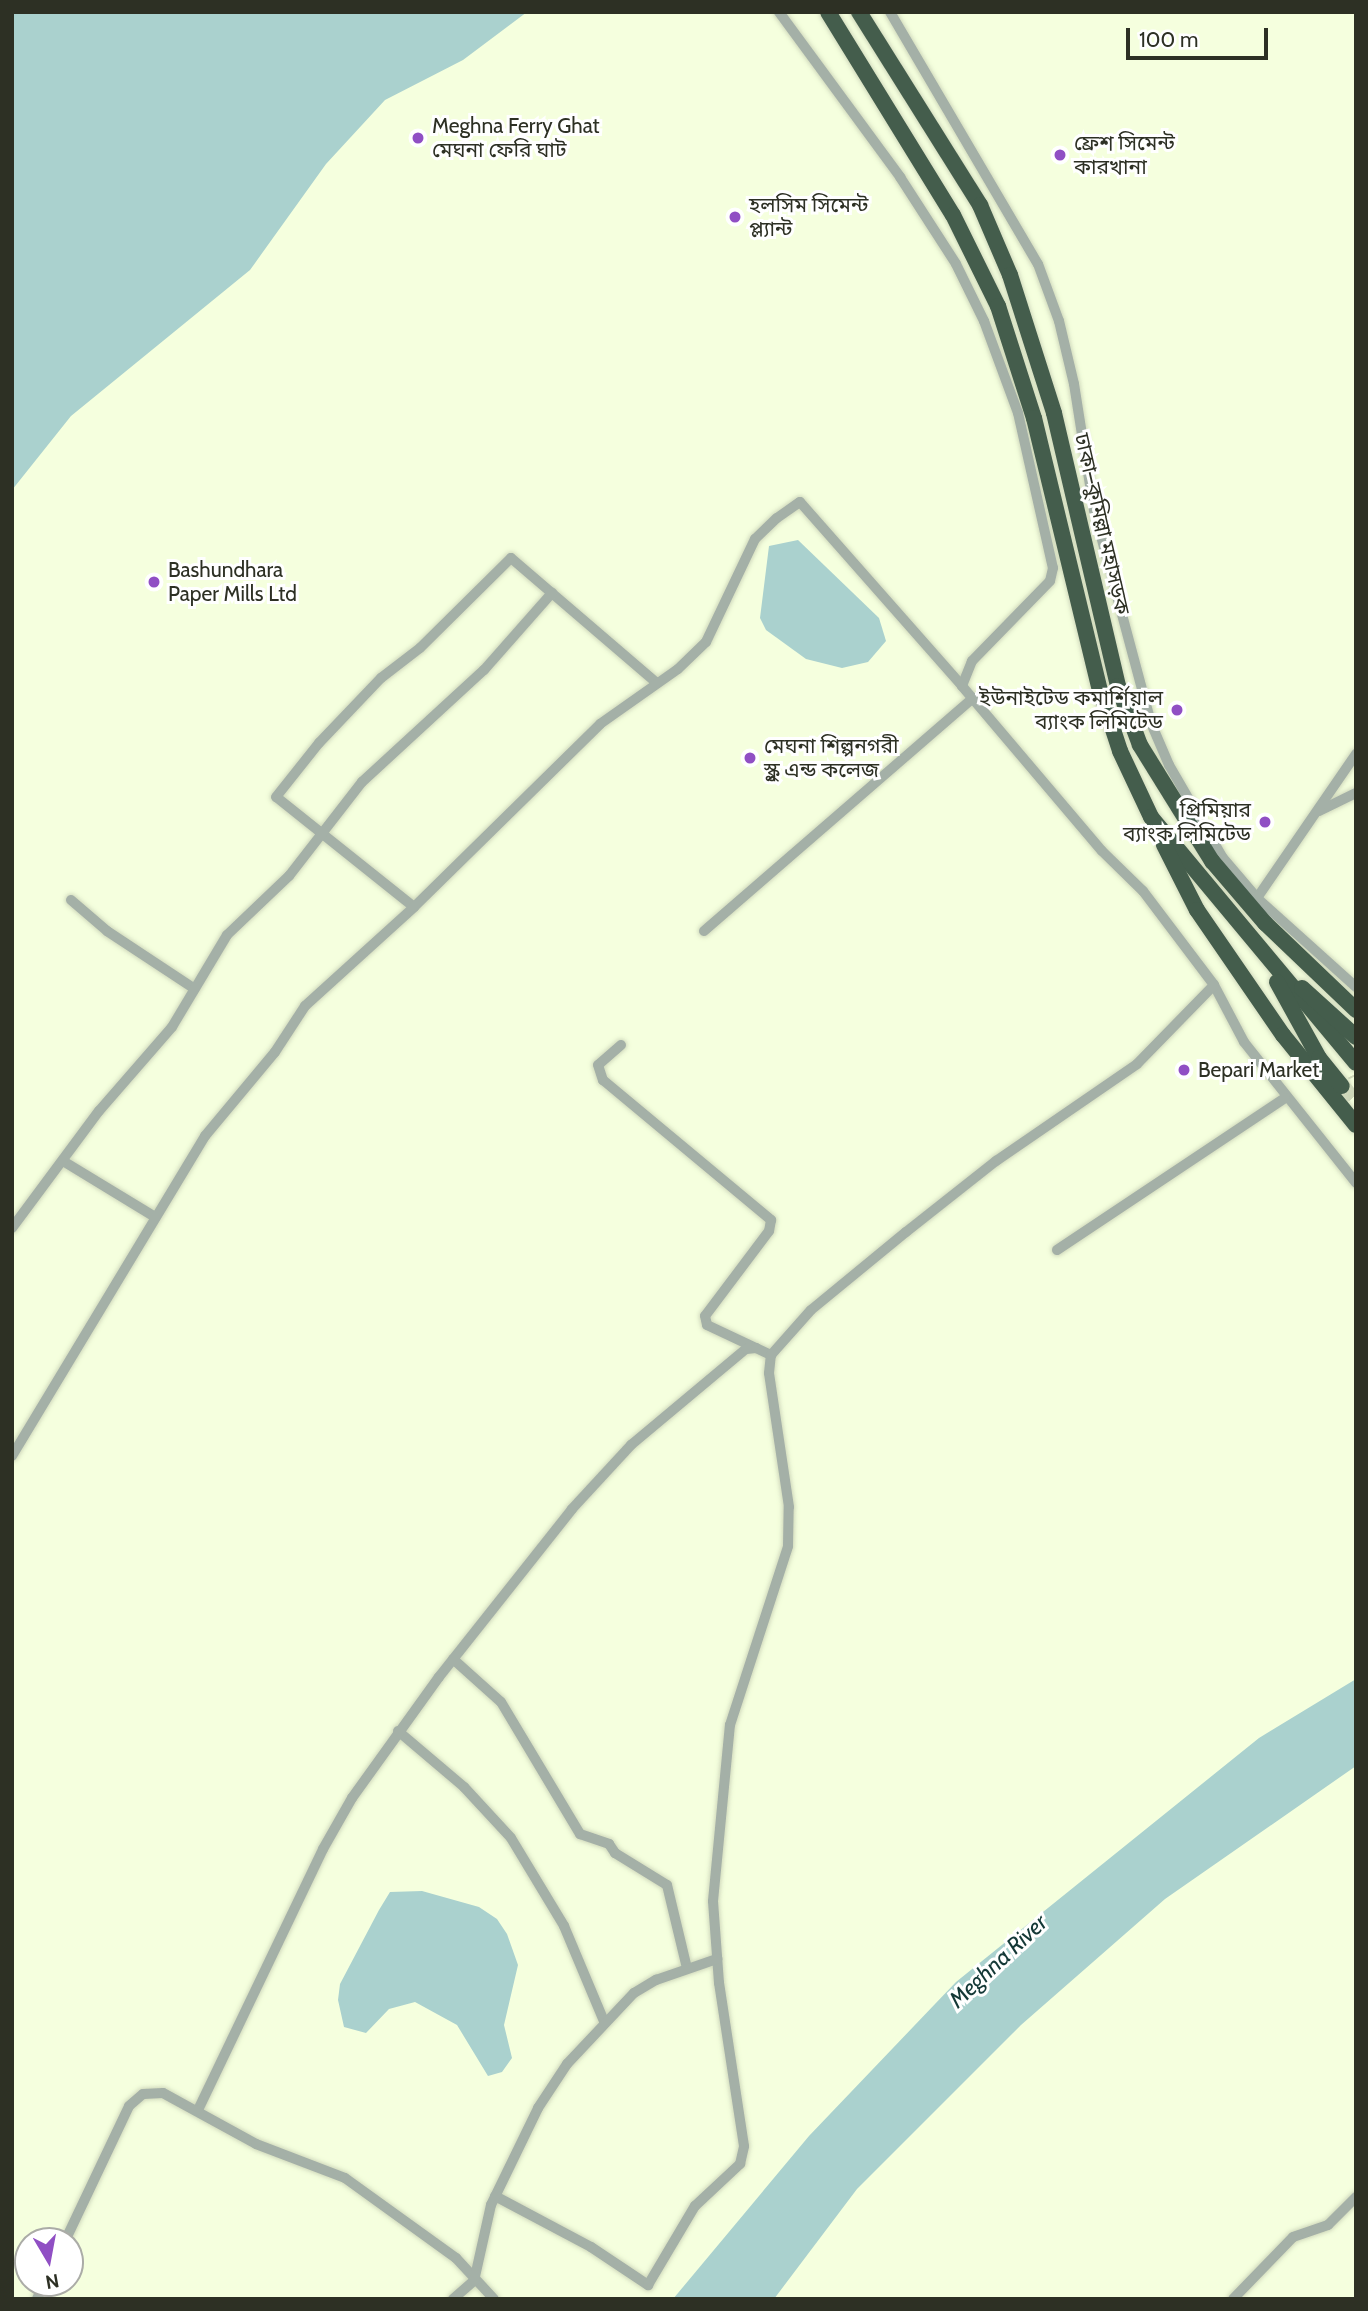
<!DOCTYPE html>
<meta charset="utf-8">
<style>
body{margin:0}
#map{position:relative;width:1368px;height:2311px;overflow:hidden;background:#f5ffde;font-family:Cabin,"Noto Sans Bengali",sans-serif}
div>[style]{position:absolute}
.water>*{inset:0;background:#aad1ce}
.highway-tunnel>*{height:16px;margin-top:-8px;transform-origin:0;background:repeating-linear-gradient(90deg,#cdd6b9 0 16px,transparent 0 24px)}
.roads{filter:drop-shadow(0 0 2px #d1dabd) drop-shadow(0 0 2px #d1dabd)}
.minor>*{height:10px;margin:-5px;padding:0 5px;transform-origin:5px;border-radius:5px;background:#a4b0a7}
.highway>*{height:16px;margin:-8px;padding:0 8px;transform-origin:8px;border-radius:8px;background:#445d4c}
.dots>*{width:19px;height:19px;translate:-50% -50%;box-sizing:border-box;border:4px solid #fff;border-radius:50%}
span{translate:-50% -50%;white-space:nowrap;text-align:center;line-height:1.15;-webkit-text-stroke:6px #fff;paint-order:stroke}
.poi-label{font-size:21px;color:#2d3024}
.left{translate:0 -50%;text-align:left}
.right{translate:-100% -50%;text-align:right}
.street-label{font-size:21px;color:#2d3024}
.water-label{font-size:23px;color:#133836;font-style:italic}
.frame{position:absolute;inset:0;border:14px solid #2d3024;pointer-events:none}
.north{position:absolute;left:14px;top:2227px;width:70px;height:70px;box-sizing:border-box;background:#fff;border:2px solid #abaca7;border-radius:50%;rotate:170deg;font-size:19px;font-weight:700;line-height:28px;text-align:center;color:#2d3024}
.north::after{content:'';display:block;margin:auto;width:24px;height:32px;background:#904fc4;clip-path:polygon(50% 0,100% 100%,50% 72%,0 100%)}
.scale{position:absolute;left:1126px;top:28px;width:142px;height:32px;box-sizing:border-box;border:4px solid #2d3024;border-top:0;padding-left:9px;font-size:21px;line-height:24px;white-space:nowrap;color:#2d3024;-webkit-text-stroke:5px #fff;paint-order:stroke}
</style>
<div id="map">
<div class="water">
<div style="clip-path:polygon(12px 12px,527px 12px,463px 60px,385px 100px,326px 164px,250px 270px,71px 416px,12px 490px)"></div>
<div style="clip-path:polygon(798px 540px,879px 618px,886px 641px,868px 662px,842px 668px,806px 659px,766px 630px,760px 618px,769px 546px)"></div>
<div style="clip-path:polygon(1356px 1679px,1356px 1766px,1165px 1899px,1021px 2025px,857px 2189px,774px 2299px,673px 2299px,809px 2136px,956px 1982px,1259px 1738px)"></div>
<div style="clip-path:polygon(422px 1891px,479px 1907px,497px 1919px,507px 1934px,518px 1965px,504px 2025px,512px 2058px,502px 2072px,488px 2076px,457px 2025px,415px 2002px,389px 2009px,366px 2033px,344px 2027px,338px 2000px,340px 1984px,379px 1910px,390px 1892px)"></div>
</div>
<div class="highway-tunnel">
<div style="left:1355px;top:1074px;width:2px;rotate:63deg"></div>
<div style="left:1342px;top:1086px;width:22px;rotate:51deg"></div>
</div>
<div class="roads">
<div class="minor">
<div style="left:779px;top:12px;width:205px;rotate:53.7deg"></div>
<div style="left:900px;top:177px;width:103px;rotate:57.2deg"></div>
<div style="left:956px;top:264px;width:64px;rotate:63.8deg"></div>
<div style="left:984px;top:321px;width:98px;rotate:69.7deg"></div>
<div style="left:1018px;top:413px;width:159px;rotate:77.3deg"></div>
<div style="left:1053px;top:568px;width:13px;rotate:103deg"></div>
<div style="left:1050px;top:581px;width:112px;rotate:134.3deg"></div>
<div style="left:972px;top:661px;width:27px;rotate:112deg"></div>
<div style="left:962px;top:686px;width:216px;rotate:49.7deg"></div>
<div style="left:1102px;top:851px;width:57px;rotate:44.3deg"></div>
<div style="left:1143px;top:891px;width:118px;rotate:52.9deg"></div>
<div style="left:1214px;top:985px;width:64px;rotate:62.2deg"></div>
<div style="left:1244px;top:1042px;width:180px;rotate:51.5deg"></div>
<div style="left:890px;top:12px;width:292px;rotate:59.6deg"></div>
<div style="left:1038px;top:264px;width:61px;rotate:69.8deg"></div>
<div style="left:1059px;top:321px;width:65px;rotate:76.6deg"></div>
<div style="left:1074px;top:384px;width:128px;rotate:81deg"></div>
<div style="left:1094px;top:510px;width:220px;rotate:75deg"></div>
<div style="left:1151px;top:723px;width:46px;rotate:66.8deg"></div>
<div style="left:1169px;top:765px;width:108px;rotate:59.9deg"></div>
<div style="left:1223px;top:858px;width:52px;rotate:49.6deg"></div>
<div style="left:1257px;top:898px;width:133px;rotate:42deg"></div>
<div style="left:1319px;top:811px;width:41px;rotate:-25.9deg"></div>
<div style="left:1257px;top:898px;width:175px;rotate:-55.5deg"></div>
<div style="left:71px;top:900px;width:48px;rotate:40.7deg"></div>
<div style="left:107px;top:931px;width:105px;rotate:33.4deg"></div>
<div style="left:414px;top:907px;width:176px;rotate:-141.4deg"></div>
<div style="left:276px;top:797px;width:69px;rotate:-51.5deg"></div>
<div style="left:319px;top:743px;width:90px;rotate:-46.4deg"></div>
<div style="left:381px;top:678px;width:49px;rotate:-37.6deg"></div>
<div style="left:420px;top:648px;width:128px;rotate:-44.7deg"></div>
<div style="left:511px;top:558px;width:192px;rotate:40.6deg"></div>
<div style="left:704px;top:931px;width:356px;rotate:-40.9deg"></div>
<div style="left:621px;top:1045px;width:30px;rotate:139deg"></div>
<div style="left:598px;top:1065px;width:16px;rotate:72deg"></div>
<div style="left:603px;top:1080px;width:219px;rotate:39.8deg"></div>
<div style="left:771px;top:1220px;width:11px;rotate:100deg"></div>
<div style="left:769px;top:1231px;width:106px;rotate:127deg"></div>
<div style="left:705px;top:1316px;width:9px;rotate:77deg"></div>
<div style="left:707px;top:1325px;width:54px;rotate:25.1deg"></div>
<div style="left:63px;top:1161px;width:108px;rotate:31.3deg"></div>
<div style="left:12px;top:1228px;width:146px;rotate:-53.4deg"></div>
<div style="left:99px;top:1111px;width:111px;rotate:-49deg"></div>
<div style="left:172px;top:1027px;width:107px;rotate:-59.1deg"></div>
<div style="left:227px;top:935px;width:86px;rotate:-43.6deg"></div>
<div style="left:289px;top:876px;width:119px;rotate:-52.2deg"></div>
<div style="left:362px;top:782px;width:166px;rotate:-42.6deg"></div>
<div style="left:484px;top:670px;width:103px;rotate:-48.6deg"></div>
<div style="left:1057px;top:1250px;width:274px;rotate:-33.7deg"></div>
<div style="left:12px;top:1456px;width:374px;rotate:-58.9deg"></div>
<div style="left:205px;top:1136px;width:109px;rotate:-50.2deg"></div>
<div style="left:275px;top:1052px;width:55px;rotate:-56.9deg"></div>
<div style="left:305px;top:1006px;width:147px;rotate:-42.2deg"></div>
<div style="left:414px;top:907px;width:261px;rotate:-44.5deg"></div>
<div style="left:600px;top:724px;width:95px;rotate:-35.2deg"></div>
<div style="left:678px;top:669px;width:39px;rotate:-44deg"></div>
<div style="left:706px;top:642px;width:114px;rotate:-64.6deg"></div>
<div style="left:755px;top:539px;width:30px;rotate:-44deg"></div>
<div style="left:777px;top:518px;width:28px;rotate:-35deg"></div>
<div style="left:800px;top:502px;width:245px;rotate:48.6deg"></div>
<div style="left:453px;top:1659px;width:64px;rotate:41.9deg"></div>
<div style="left:501px;top:1702px;width:154px;rotate:59.1deg"></div>
<div style="left:580px;top:1834px;width:31px;rotate:19deg"></div>
<div style="left:609px;top:1844px;width:11px;rotate:56deg"></div>
<div style="left:615px;top:1853px;width:61px;rotate:31.6deg"></div>
<div style="left:667px;top:1885px;width:85px;rotate:76.5deg"></div>
<div style="left:398px;top:1731px;width:87px;rotate:40.3deg"></div>
<div style="left:464px;top:1787px;width:69px;rotate:47.3deg"></div>
<div style="left:511px;top:1838px;width:103px;rotate:58.9deg"></div>
<div style="left:564px;top:1926px;width:103px;rotate:67.2deg"></div>
<div style="left:198px;top:2110px;width:289px;rotate:-64.4deg"></div>
<div style="left:323px;top:1849px;width:59px;rotate:-60.4deg"></div>
<div style="left:352px;top:1798px;width:149px;rotate:-54.3deg"></div>
<div style="left:439px;top:1677px;width:214px;rotate:-51.6deg"></div>
<div style="left:572px;top:1509px;width:87px;rotate:-47.3deg"></div>
<div style="left:631px;top:1445px;width:150px;rotate:-39.9deg"></div>
<div style="left:746px;top:1349px;width:10px;rotate:-6deg"></div>
<div style="left:756px;top:1348px;width:17px;rotate:25deg"></div>
<div style="left:495px;top:2196px;width:109px;rotate:28deg"></div>
<div style="left:591px;top:2247px;width:69px;rotate:33.7deg"></div>
<div style="left:648px;top:2285px;width:92px;rotate:-59.3deg"></div>
<div style="left:695px;top:2206px;width:62px;rotate:-43deg"></div>
<div style="left:740px;top:2164px;width:18px;rotate:-77deg"></div>
<div style="left:744px;top:2146px;width:165px;rotate:-98.7deg"></div>
<div style="left:719px;top:1983px;width:82px;rotate:-94.2deg"></div>
<div style="left:713px;top:1901px;width:177px;rotate:-84.5deg"></div>
<div style="left:730px;top:1725px;width:188px;rotate:-72deg"></div>
<div style="left:788px;top:1546px;width:39px;rotate:-89deg"></div>
<div style="left:789px;top:1507px;width:135px;rotate:-98.5deg"></div>
<div style="left:769px;top:1373px;width:18px;rotate:-84deg"></div>
<div style="left:771px;top:1355px;width:60px;rotate:-48.4deg"></div>
<div style="left:811px;top:1310px;width:123px;rotate:-39.4deg"></div>
<div style="left:906px;top:1232px;width:115px;rotate:-38.3deg"></div>
<div style="left:996px;top:1161px;width:171px;rotate:-34.5deg"></div>
<div style="left:1137px;top:1064px;width:110px;rotate:-45.7deg"></div>
<div style="left:65px;top:2241px;width:149px;rotate:-64.6deg"></div>
<div style="left:129px;top:2106px;width:18px;rotate:-41deg"></div>
<div style="left:143px;top:2094px;width:20px;rotate:-3deg"></div>
<div style="left:163px;top:2093px;width:106px;rotate:28.7deg"></div>
<div style="left:256px;top:2144px;width:95px;rotate:20.9deg"></div>
<div style="left:345px;top:2178px;width:137px;rotate:35.8deg"></div>
<div style="left:456px;top:2258px;width:56px;rotate:47.2deg"></div>
<div style="left:37px;top:2299px;width:17px;rotate:-66deg"></div>
<div style="left:453px;top:2299px;width:28px;rotate:-41deg"></div>
<div style="left:474px;top:2281px;width:78px;rotate:-77.4deg"></div>
<div style="left:491px;top:2205px;width:108px;rotate:-64.1deg"></div>
<div style="left:538px;top:2108px;width:53px;rotate:-56.6deg"></div>
<div style="left:567px;top:2064px;width:98px;rotate:-46.7deg"></div>
<div style="left:634px;top:1993px;width:26px;rotate:-31deg"></div>
<div style="left:656px;top:1980px;width:65px;rotate:-19deg"></div>
<div style="left:1233px;top:2299px;width:86px;rotate:-45.9deg"></div>
<div style="left:1293px;top:2237px;width:37px;rotate:-19deg"></div>
<div style="left:1328px;top:2225px;width:40px;rotate:-45deg"></div>
</div>
<div class="highway">
<div style="left:828px;top:12px;width:238px;rotate:58.4deg"></div>
<div style="left:953px;top:215px;width:102px;rotate:63.7deg"></div>
<div style="left:998px;top:306px;width:118px;rotate:72.2deg"></div>
<div style="left:1034px;top:418px;width:280px;rotate:76.4deg"></div>
<div style="left:1100px;top:690px;width:64px;rotate:71.8deg"></div>
<div style="left:1120px;top:751px;width:73px;rotate:64.8deg"></div>
<div style="left:1151px;top:817px;width:320px;rotate:50.2deg"></div>
<div style="left:859px;top:12px;width:228px;rotate:57.9deg"></div>
<div style="left:980px;top:205px;width:76px;rotate:66.8deg"></div>
<div style="left:1010px;top:275px;width:145px;rotate:72.3deg"></div>
<div style="left:1054px;top:413px;width:280px;rotate:76.8deg"></div>
<div style="left:1118px;top:686px;width:63px;rotate:69.6deg"></div>
<div style="left:1140px;top:745px;width:137px;rotate:58.2deg"></div>
<div style="left:1212px;top:861px;width:82px;rotate:49.5deg"></div>
<div style="left:1265px;top:923px;width:126px;rotate:43.7deg"></div>
<div style="left:1164px;top:845px;width:73px;rotate:63.1deg"></div>
<div style="left:1197px;top:910px;width:152px;rotate:55.5deg"></div>
<div style="left:1283px;top:1035px;width:116px;rotate:51deg"></div>
<div style="left:1277px;top:982px;width:87px;rotate:61.1deg"></div>
<div style="left:1319px;top:1058px;width:36px;rotate:51deg"></div>
<div style="left:1302px;top:988px;width:73px;rotate:42.2deg"></div>
</div>
</div>
<div class="dots">
<div style="left:418px;top:138px;background:#904fc4"></div>
<div style="left:1060px;top:155px;background:#904fc4"></div>
<div style="left:735px;top:217px;background:#904fc4"></div>
<div style="left:154px;top:582px;background:#904fc4"></div>
<div style="left:1177px;top:710px;background:#904fc4"></div>
<div style="left:750px;top:758px;background:#904fc4"></div>
<div style="left:1265px;top:822px;background:#904fc4"></div>
<div style="left:1184px;top:1070px;background:#904fc4"></div>
</div>
<div class="poi-label">
<span class="left" style="left:432px;top:138px">Meghna Ferry Ghat<br>মেঘনা ফেরি ঘাট</span>
<span class="left" style="left:1074px;top:155px">ফ্রেশ সিমেন্ট<br>কারখানা</span>
<span class="left" style="left:749px;top:217px">হলসিম সিমেন্ট<br>প্ল্যান্ট</span>
<span class="left" style="left:168px;top:582px">Bashundhara<br>Paper Mills Ltd</span>
<span class="right" style="left:1163px;top:710px">ইউনাইটেড কমার্শিয়াল<br>ব্যাংক লিমিটেড</span>
<span class="left" style="left:764px;top:758px">মেঘনা শিল্পনগরী<br>স্কুল এন্ড কলেজ</span>
<span class="right" style="left:1251px;top:822px">প্রিমিয়ার<br>ব্যাংক লিমিটেড</span>
<span class="left" style="left:1198px;top:1070px">Bepari Market</span>
</div>
<div class="street-label">
<span style="left:1102px;top:524px;rotate:77deg">ঢাকা–কুমিল্লা মহাসড়ক</span>
</div>
<div class="water-label">
<span style="left:998px;top:1961px;rotate:-43deg">Meghna River</span>
</div>
<div class="frame"></div>
<div class="north">N</div>
<div class="scale">100 m</div>
</div>
